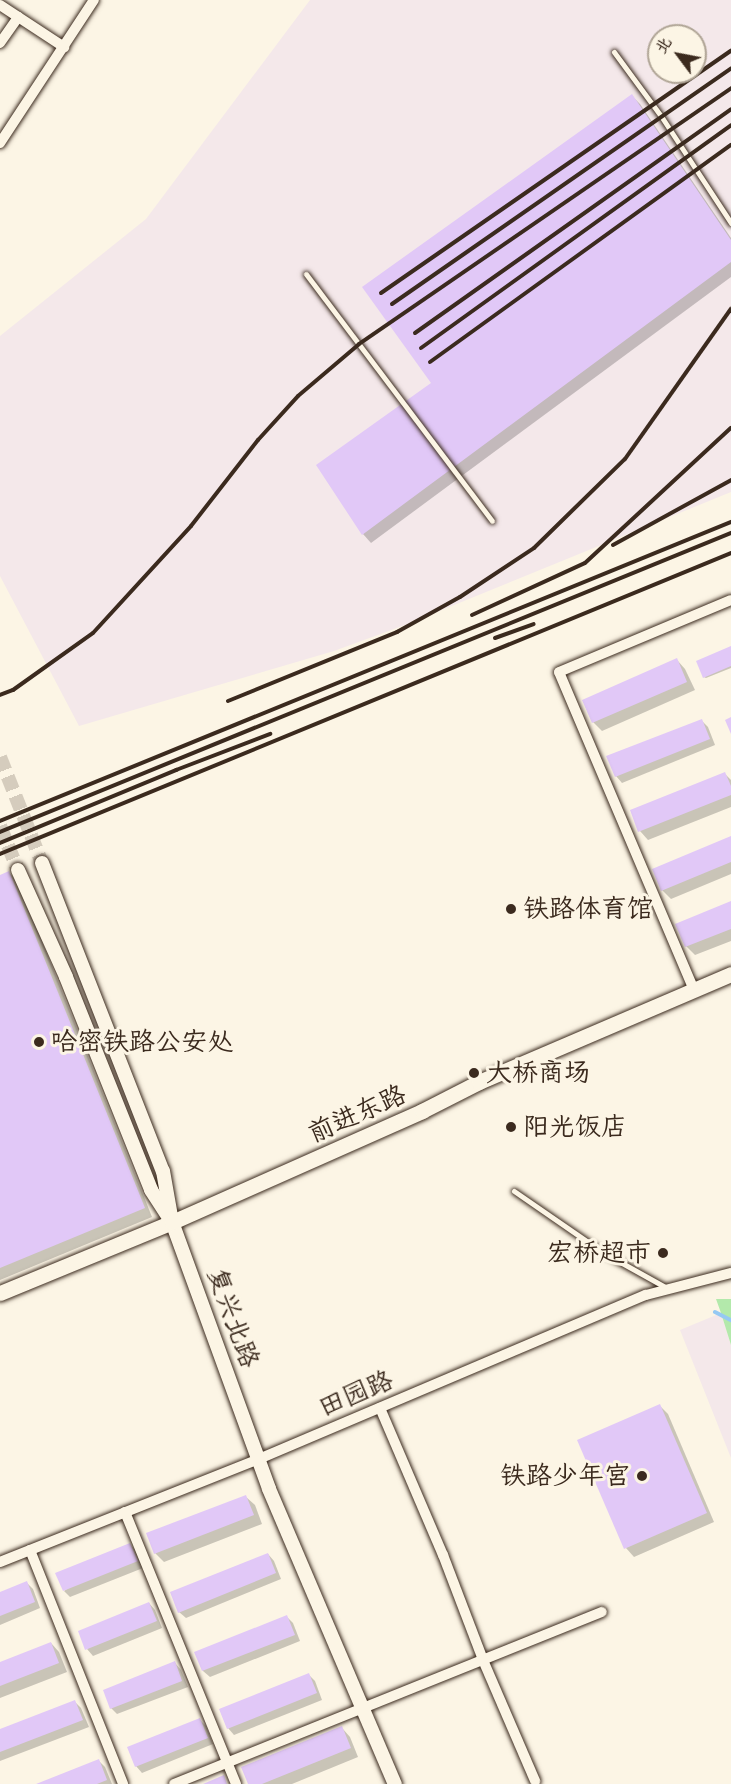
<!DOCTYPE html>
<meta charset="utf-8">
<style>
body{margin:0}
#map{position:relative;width:731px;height:1784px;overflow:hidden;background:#fcf5e5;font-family:Itim,"LXGW WenKai TC",sans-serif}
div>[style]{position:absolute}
.built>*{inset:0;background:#f4e8ea}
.green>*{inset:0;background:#b3e9ab}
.shadow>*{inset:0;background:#0003}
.stream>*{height:4px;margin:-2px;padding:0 2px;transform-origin:2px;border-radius:2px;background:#96c9f3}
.building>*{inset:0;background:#e1c8f7}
.tertiary-tunnel>*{height:14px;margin-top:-7px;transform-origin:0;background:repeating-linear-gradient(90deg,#d5ccbd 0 14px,transparent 0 21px)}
.roads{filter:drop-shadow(0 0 2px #3b2a1e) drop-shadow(0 0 2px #3b2a1e)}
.service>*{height:5px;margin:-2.5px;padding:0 2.5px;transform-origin:2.5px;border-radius:2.5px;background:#fcf5e5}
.minor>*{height:10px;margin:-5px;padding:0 5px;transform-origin:5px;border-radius:5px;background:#fcf5e5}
.tertiary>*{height:14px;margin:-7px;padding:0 7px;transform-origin:7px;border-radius:7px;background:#fcf5e5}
.secondary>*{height:15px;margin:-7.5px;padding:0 7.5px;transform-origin:7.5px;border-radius:7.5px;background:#fcf5e5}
.rail>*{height:4px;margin:-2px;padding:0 2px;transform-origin:2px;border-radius:2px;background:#3b2a1e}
.dots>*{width:16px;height:16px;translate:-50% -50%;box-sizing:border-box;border:3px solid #fcf5e5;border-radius:50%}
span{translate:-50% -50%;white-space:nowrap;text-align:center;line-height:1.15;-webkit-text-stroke:6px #fcf5e5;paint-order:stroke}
.poi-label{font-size:26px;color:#3b2a1e}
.left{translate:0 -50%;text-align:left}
.right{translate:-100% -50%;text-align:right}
.street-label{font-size:26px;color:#3b2a1e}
.north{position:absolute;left:647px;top:24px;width:60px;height:60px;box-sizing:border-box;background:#fcf5e5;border:2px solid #afa495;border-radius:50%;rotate:302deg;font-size:16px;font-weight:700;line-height:24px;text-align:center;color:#3b2a1e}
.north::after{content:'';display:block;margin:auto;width:21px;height:27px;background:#3b2a1e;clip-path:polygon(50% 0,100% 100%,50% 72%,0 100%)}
</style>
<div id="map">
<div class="built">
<div style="clip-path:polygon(evenodd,310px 0,731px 0,731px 492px,405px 625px,334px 651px,79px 726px,0 576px,0 336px,146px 219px,310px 0,659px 36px,695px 36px,695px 72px,659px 72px,659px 36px)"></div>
<div style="clip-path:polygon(721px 1313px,731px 1345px,731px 1458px,680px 1330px)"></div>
</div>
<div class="green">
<div style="clip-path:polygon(716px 1299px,731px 1299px,731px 1345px,721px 1313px)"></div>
</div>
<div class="shadow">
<div style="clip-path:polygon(632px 96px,640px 104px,731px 238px,731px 277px,371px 543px,363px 534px,433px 383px)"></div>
<div style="clip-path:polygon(731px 648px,731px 668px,706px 678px,704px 677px)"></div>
<div style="clip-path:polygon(677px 660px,685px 669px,695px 690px,602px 731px,593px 722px)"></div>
<div style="clip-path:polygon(701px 720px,708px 727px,715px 745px,622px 783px,616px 776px)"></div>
<div style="clip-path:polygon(725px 774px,731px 780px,731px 807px,648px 840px,640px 831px,632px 811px)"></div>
<div style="clip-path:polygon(731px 838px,731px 874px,671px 899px,662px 890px)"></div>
<div style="clip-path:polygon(9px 873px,18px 881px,152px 1217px,0 1280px,0 877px)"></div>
<div style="clip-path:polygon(731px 903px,731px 941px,695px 955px,686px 946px)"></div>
<div style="clip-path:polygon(659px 1405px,668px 1414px,714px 1522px,634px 1557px,626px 1548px)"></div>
<div style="clip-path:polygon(246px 1497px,255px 1505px,262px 1524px,164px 1562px,155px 1553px)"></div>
<div style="clip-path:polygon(130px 1544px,136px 1551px,143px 1568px,70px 1597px,64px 1591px)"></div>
<div style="clip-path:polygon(268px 1554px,274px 1561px,281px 1579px,186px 1618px,179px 1612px)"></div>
<div style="clip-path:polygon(27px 1583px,33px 1589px,40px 1608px,0 1625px,0 1594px)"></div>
<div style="clip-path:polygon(149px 1603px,155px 1610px,162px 1628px,93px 1656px,87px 1649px)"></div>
<div style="clip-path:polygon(287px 1617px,293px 1623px,300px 1641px,210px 1677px,203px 1671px,196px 1653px)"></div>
<div style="clip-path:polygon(51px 1643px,59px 1652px,67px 1672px,0 1698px,0 1663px)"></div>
<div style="clip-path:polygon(175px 1663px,181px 1670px,188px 1687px,117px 1714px,111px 1708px)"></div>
<div style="clip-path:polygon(309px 1675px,315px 1681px,322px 1700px,234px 1735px,228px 1728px)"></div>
<div style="clip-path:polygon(75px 1702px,81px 1708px,89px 1727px,0 1761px,0 1731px)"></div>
<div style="clip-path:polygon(200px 1720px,206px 1726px,213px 1744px,142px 1773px,136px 1766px)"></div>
<div style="clip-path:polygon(342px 1728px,350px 1737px,358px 1757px,292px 1784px,250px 1784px)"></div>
<div style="clip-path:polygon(99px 1761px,105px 1767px,112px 1784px,40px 1784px)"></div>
</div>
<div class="stream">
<div style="left:715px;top:1312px;width:18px;rotate:27deg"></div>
</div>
<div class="building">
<div style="clip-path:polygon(632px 94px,731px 240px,731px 262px,362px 535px,316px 465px,431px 383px,362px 287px)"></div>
<div style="clip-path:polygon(731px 646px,731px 666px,703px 678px,696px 661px)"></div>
<div style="clip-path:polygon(677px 658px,687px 682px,592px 723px,582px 700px)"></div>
<div style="clip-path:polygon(731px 717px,731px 734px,725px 720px)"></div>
<div style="clip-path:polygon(702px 719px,710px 739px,615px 777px,606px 756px)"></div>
<div style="clip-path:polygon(725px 772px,731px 786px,731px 795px,638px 832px,630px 810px)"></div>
<div style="clip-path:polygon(731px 836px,731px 862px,661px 891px,652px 869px)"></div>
<div style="clip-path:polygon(9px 871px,145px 1208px,0 1268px,0 875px)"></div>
<div style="clip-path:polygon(731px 901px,731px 929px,685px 947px,675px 924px)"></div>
<div style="clip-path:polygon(660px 1404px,707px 1513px,624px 1549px,577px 1440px)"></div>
<div style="clip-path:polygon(246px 1495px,254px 1515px,154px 1554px,146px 1533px)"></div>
<div style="clip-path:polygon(130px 1543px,138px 1561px,63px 1591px,55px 1573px)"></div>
<div style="clip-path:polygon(268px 1553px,276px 1573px,178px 1613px,170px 1592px)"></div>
<div style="clip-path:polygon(27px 1581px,35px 1602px,0 1616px,0 1592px)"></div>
<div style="clip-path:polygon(149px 1602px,157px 1621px,85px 1650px,78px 1631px)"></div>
<div style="clip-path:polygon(287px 1615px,295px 1635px,202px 1671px,194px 1652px)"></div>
<div style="clip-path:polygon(51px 1642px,59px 1663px,0 1686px,0 1662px)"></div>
<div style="clip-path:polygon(175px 1661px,182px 1681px,110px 1709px,103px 1690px)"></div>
<div style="clip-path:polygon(309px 1673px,317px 1693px,227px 1729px,219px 1709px)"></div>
<div style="clip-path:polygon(75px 1700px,83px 1720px,0 1752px,0 1729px)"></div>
<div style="clip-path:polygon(200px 1718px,208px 1738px,135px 1767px,127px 1747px)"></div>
<div style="clip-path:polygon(342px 1726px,351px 1748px,262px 1784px,248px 1784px,241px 1767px)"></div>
<div style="clip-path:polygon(99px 1759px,107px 1780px,97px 1784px,36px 1784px)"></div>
<div style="clip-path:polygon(224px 1775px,227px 1784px,203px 1784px)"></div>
</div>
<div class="tertiary-tunnel">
<div style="left:0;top:757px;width:114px;rotate:68.4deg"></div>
<div style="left:0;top:826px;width:48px;rotate:67.8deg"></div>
</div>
<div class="roads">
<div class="service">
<div style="left:614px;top:52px;width:79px;rotate:53.7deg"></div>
<div style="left:661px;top:116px;width:128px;rotate:56.8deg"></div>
<div style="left:306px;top:274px;width:309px;rotate:53deg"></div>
<div style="left:514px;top:1191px;width:109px;rotate:34.6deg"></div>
<div style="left:604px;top:1253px;width:72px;rotate:29.1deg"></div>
</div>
<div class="minor">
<div style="left:0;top:5px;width:77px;rotate:33.3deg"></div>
<div style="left:0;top:43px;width:32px;rotate:-55deg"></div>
<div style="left:0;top:143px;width:171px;rotate:-56.7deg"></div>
<div style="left:694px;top:990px;width:345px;rotate:-113deg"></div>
<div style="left:559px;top:672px;width:186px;rotate:-22.7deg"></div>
<div style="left:380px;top:1408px;width:160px;rotate:66.8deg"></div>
<div style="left:443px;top:1555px;width:112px;rotate:69.1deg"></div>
<div style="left:483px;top:1660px;width:132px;rotate:66.7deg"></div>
<div style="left:125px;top:1512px;width:294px;rotate:67.8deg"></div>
<div style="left:30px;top:1550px;width:252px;rotate:68.3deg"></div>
<div style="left:0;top:1562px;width:279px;rotate:-21.7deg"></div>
<div style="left:259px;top:1459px;width:420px;rotate:-23deg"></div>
<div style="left:646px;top:1295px;width:88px;rotate:-14.5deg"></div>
<div style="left:174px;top:1784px;width:461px;rotate:-21.9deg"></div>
</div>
<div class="tertiary">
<div style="left:42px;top:863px;width:331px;rotate:68.6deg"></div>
<div style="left:163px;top:1171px;width:52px;rotate:80deg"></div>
<div style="left:172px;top:1222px;width:284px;rotate:70deg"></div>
<div style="left:269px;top:1489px;width:321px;rotate:66.9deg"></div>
<div style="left:18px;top:870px;width:117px;rotate:65.8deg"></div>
<div style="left:66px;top:977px;width:229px;rotate:68.2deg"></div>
<div style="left:151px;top:1190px;width:33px;rotate:57deg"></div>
</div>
<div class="secondary">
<div style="left:0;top:1293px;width:186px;rotate:-22.4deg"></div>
<div style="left:172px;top:1222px;width:274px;rotate:-23.9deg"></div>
<div style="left:422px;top:1111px;width:64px;rotate:-27deg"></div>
<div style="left:479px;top:1082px;width:274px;rotate:-23.2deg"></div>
</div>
</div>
<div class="rail">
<div style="left:381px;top:293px;width:426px;rotate:-34.7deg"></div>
<div style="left:392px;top:304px;width:413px;rotate:-34.8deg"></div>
<div style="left:415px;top:333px;width:387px;rotate:-35.3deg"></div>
<div style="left:421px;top:348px;width:382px;rotate:-35.7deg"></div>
<div style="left:430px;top:362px;width:371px;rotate:-35.8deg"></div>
<div style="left:613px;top:545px;width:135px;rotate:-28.8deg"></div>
<div style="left:472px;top:615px;width:124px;rotate:-24.7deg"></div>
<div style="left:585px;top:563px;width:199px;rotate:-42.8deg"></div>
<div style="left:495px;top:638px;width:41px;rotate:-19.7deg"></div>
<div style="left:0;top:695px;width:14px;rotate:-21deg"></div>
<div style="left:13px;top:690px;width:98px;rotate:-35.5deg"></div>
<div style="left:93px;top:633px;width:145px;rotate:-47.5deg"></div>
<div style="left:191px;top:526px;width:109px;rotate:-52.1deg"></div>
<div style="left:258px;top:440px;width:59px;rotate:-47.7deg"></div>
<div style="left:298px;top:396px;width:80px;rotate:-40.4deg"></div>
<div style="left:359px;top:344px;width:452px;rotate:-34.5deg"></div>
<div style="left:228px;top:701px;width:183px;rotate:-22.2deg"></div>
<div style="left:397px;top:632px;width:72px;rotate:-29.1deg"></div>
<div style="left:460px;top:597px;width:89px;rotate:-33.5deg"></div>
<div style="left:534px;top:548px;width:127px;rotate:-44.4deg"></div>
<div style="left:625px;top:459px;width:184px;rotate:-54.8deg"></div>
<div style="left:0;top:821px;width:790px;rotate:-22.25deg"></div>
<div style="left:0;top:832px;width:790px;rotate:-22.25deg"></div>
<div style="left:0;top:843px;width:191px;rotate:-22.5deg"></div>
<div style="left:176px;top:770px;width:101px;rotate:-21deg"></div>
<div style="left:0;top:854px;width:791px;rotate:-22.38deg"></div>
</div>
<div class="dots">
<div style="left:511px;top:909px;background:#3b2a1e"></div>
<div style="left:39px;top:1042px;background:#3b2a1e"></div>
<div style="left:474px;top:1073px;background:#3b2a1e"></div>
<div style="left:511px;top:1127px;background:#3b2a1e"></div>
<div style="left:663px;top:1253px;background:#3b2a1e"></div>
<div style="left:642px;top:1476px;background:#3b2a1e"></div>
</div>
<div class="poi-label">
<span class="left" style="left:523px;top:909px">铁路体育馆</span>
<span class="left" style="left:51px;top:1042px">哈密铁路公安处</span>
<span class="left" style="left:486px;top:1073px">大桥商场</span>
<span class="left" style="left:523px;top:1127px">阳光饭店</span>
<span class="right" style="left:651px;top:1253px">宏桥超市</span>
<span class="right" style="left:630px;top:1476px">铁路少年宫</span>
</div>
<div class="street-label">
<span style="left:357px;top:1114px;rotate:-24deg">前进东路</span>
<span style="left:233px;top:1318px;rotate:70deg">复兴北路</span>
<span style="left:356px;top:1394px;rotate:-23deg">田园路</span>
</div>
<div class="north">北</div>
</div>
